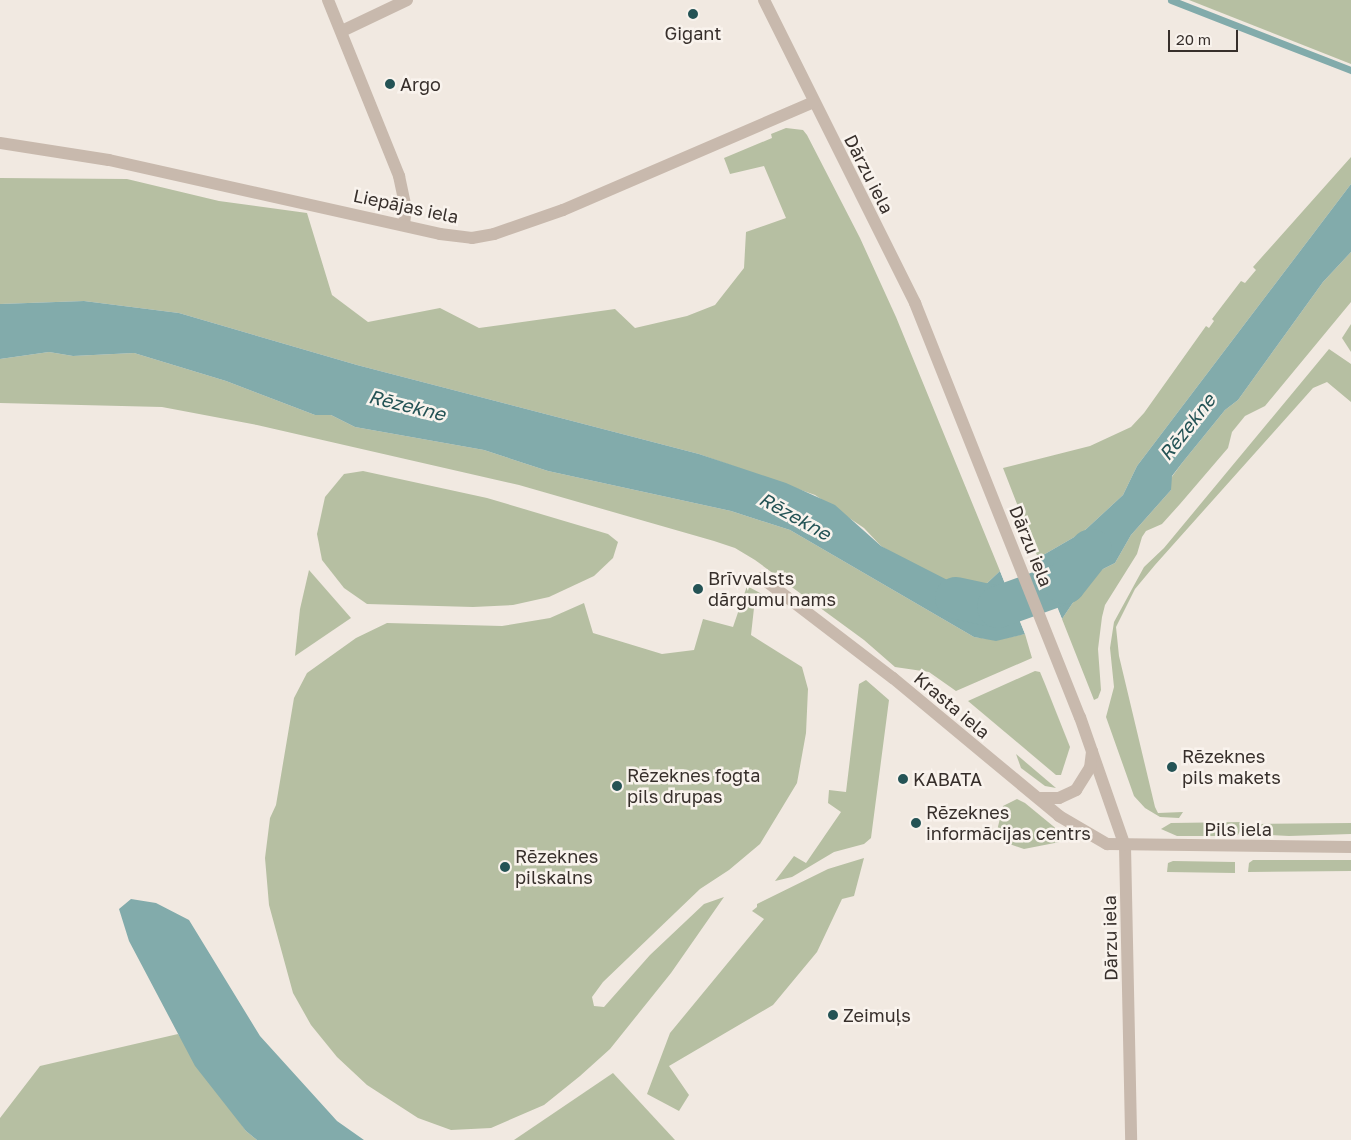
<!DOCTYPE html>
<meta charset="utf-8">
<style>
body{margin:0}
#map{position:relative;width:1351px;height:1140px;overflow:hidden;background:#f1e9e1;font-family:"Golos Text",sans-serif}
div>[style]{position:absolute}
.green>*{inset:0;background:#b6bfa2}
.water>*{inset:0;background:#82abab}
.pier>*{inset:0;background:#f1e9e1}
.stream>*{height:7px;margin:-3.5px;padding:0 3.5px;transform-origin:3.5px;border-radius:3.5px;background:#82abab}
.river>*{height:42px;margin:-21px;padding:0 21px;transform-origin:21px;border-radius:21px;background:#82abab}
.minor>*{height:12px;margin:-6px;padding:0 6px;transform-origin:6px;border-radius:6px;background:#c8b9ad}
.dots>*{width:14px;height:14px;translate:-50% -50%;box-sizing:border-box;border:2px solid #f9f3ed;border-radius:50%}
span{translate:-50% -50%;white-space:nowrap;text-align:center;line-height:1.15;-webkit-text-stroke:5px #f9f3ed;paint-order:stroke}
.poi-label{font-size:18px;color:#372f2b}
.left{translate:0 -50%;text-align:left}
.street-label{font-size:18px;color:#372f2b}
.water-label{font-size:19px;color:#245355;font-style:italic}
.scale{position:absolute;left:1168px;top:30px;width:70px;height:22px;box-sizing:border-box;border:2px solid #372f2b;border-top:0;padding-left:6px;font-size:15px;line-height:18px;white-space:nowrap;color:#372f2b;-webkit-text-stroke:4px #f9f3ed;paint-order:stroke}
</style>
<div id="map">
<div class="green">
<div style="clip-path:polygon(1189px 0,1351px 0,1351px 64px)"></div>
<div style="clip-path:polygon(786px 128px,803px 130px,807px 135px,860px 238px,896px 317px,1000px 571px,983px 587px,965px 589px,910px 564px,881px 546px,864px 528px,815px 495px,699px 454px,357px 365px,179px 313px,84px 301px,0 304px,0 178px,127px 179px,219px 201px,307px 213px,332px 295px,368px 322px,440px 308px,479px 328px,615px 309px,635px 328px,687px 316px,715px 305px,744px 268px,746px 232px,786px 218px,764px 166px,730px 174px,724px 158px,772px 138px,771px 134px)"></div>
<div style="clip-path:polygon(1351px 157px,1351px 184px,1137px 466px,1123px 495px,1083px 532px,1038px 558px,1003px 468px,1090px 446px,1131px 427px,1144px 413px,1206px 326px,1209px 328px,1214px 321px,1212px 319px,1241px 281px,1245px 283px,1256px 270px,1253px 267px)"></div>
<div style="clip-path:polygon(1351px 252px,1351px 302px,1265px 406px,1245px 416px,1232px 432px,1228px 448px,1180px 504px,1162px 524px,1146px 531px,1142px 537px,1137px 554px,1105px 605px,1102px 617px,1098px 649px,1101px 690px,1098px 698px,1094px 700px,1062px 619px,1080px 592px,1099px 571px,1115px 563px,1131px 535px,1171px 490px,1171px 478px,1182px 463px,1225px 410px,1238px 400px,1323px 282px)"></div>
<div style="clip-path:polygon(1351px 324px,1351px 352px,1342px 338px)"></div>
<div style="clip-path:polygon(1329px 349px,1351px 364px,1351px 402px,1327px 382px,1313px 388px,1155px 565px,1135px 589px,1116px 627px,1119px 656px,1155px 807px,1158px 813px,1183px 812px,1179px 818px,1160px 817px,1145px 808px,1134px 796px,1106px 717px,1114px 687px,1110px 648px,1114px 622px,1144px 567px,1164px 548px)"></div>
<div style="clip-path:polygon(49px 352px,73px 356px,134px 353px,226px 381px,315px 415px,331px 415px,355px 427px,484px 450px,548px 471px,731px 511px,790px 530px,974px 637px,996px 640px,1025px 634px,1032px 658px,956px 691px,929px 672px,895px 667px,864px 640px,755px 560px,735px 548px,714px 541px,519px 485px,257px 425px,162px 407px,0 403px,0 359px)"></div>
<div style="clip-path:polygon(363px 471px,487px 498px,608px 534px,618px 542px,613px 558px,594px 576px,549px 597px,513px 605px,473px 607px,367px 604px,344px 588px,322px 560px,317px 534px,325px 497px,344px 474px)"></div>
<div style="clip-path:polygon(309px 570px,351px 618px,295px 656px,300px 609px)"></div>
<div style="clip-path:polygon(747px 586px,762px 594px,754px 608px,751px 635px,802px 667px,808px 689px,806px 733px,797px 783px,760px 844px,729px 870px,700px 889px,603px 982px,592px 997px,594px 1006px,604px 1007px,650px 955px,704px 904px,724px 897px,671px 973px,610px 1049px,580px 1076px,544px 1105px,491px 1128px,451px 1130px,418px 1118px,367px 1085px,337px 1057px,311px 1025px,293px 993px,269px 905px,265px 858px,270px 818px,276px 805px,294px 698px,307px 673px,356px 638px,387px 623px,502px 626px,550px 618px,584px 603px,593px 633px,662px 654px,694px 650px,703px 619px,733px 627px)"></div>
<div style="clip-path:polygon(1035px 671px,1040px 672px,1045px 684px,1070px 747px,1061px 775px,1056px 775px,968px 701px)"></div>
<div style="clip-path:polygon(866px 680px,889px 700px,871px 838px,864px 844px,834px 852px,792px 877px,775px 881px,794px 856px,806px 863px,841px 812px,828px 803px,829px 790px,846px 792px,859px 684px)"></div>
<div style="clip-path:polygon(1016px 754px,1056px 788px,1045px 786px,1021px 768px)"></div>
<div style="clip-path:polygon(1017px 799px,1025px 803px,1070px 840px,1024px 849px,995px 839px,1003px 806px)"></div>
<div style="clip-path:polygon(1244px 822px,1238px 835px,1230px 836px,1177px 836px,1161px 829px,1171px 823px)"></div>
<div style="clip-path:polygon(1351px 823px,1351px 834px,1289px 836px,1269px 835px,1262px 832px,1258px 824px)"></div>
<div style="clip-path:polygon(864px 858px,854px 896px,842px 899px,817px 952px,773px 1005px,669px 1066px,689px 1095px,679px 1111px,647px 1094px,670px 1033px,764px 919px,752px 911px,757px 907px,757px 904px,828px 869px)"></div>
<div style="clip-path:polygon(1253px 860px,1351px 860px,1351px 871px,1248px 872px,1249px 863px)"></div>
<div style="clip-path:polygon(1173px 861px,1235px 862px,1235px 873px,1167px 872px,1168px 863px)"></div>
<div style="clip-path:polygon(178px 1034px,246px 1131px,257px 1140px,0 1140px,0 1118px,40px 1066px)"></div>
<div style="clip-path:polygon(613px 1073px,675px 1140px,514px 1140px)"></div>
</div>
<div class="water">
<div style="clip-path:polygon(1351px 184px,1351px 252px,1323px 282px,1238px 400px,1225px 410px,1182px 463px,1172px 476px,1171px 490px,1131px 535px,1115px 563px,1099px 571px,1080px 592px,1062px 619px,1038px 558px,1083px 532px,1123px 495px,1137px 466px)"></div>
<div style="clip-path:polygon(84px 301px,179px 313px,357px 365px,699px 454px,786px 483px,835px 505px,881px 546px,965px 589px,983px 587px,1000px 571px,1025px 634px,996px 641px,974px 637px,790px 530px,731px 511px,548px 471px,484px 450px,355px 427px,331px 415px,315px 415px,226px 381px,134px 353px,73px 356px,49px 352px,0 359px,0 304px)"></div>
<div style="clip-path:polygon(131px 899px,156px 903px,189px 920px,260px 1036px,337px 1121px,364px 1140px,257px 1140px,246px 1131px,195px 1066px,129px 941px,119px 909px)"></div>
</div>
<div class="pier">
<div style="clip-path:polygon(1035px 558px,1062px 619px,1060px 620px,1035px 559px)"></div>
<div style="clip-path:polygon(1000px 571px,1003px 571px,1028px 633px,1025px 634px)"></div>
</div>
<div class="stream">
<div style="left:1171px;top:0;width:193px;rotate:21.3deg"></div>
</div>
<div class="river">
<div style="left:956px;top:598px;width:43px;rotate:12.1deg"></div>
<div style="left:998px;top:607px;width:71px;rotate:-19.7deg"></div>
<div style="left:1065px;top:583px;width:42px;rotate:-51.8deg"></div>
</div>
<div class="minor">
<div style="left:328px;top:0;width:190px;rotate:68deg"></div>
<div style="left:399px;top:176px;width:33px;rotate:78deg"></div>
<div style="left:406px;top:208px;width:16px;rotate:97deg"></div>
<div style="left:764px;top:0;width:339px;rotate:63.5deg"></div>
<div style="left:915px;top:303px;width:446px;rotate:68.3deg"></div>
<div style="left:1080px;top:717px;width:137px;rotate:70.8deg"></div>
<div style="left:1125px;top:846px;width:294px;rotate:88.8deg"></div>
<div style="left:342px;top:31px;width:72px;rotate:-25.5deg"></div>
<div style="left:0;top:143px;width:110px;rotate:8.9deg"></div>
<div style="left:109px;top:160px;width:339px;rotate:12.6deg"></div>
<div style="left:440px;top:234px;width:32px;rotate:7deg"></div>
<div style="left:472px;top:238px;width:22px;rotate:-10deg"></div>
<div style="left:494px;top:234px;width:73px;rotate:-19.2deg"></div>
<div style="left:563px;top:210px;width:273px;rotate:-23.3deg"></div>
<div style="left:762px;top:578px;width:165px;rotate:37.4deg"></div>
<div style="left:893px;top:678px;width:216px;rotate:39.7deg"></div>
<div style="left:1059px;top:816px;width:56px;rotate:30.3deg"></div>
<div style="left:1107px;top:844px;width:244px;rotate:0.7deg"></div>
<div style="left:1040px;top:798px;width:19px"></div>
<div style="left:1059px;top:798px;width:19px;rotate:-25deg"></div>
<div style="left:1076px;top:790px;width:26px;rotate:-58deg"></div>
<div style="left:1090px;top:768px;width:17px;rotate:-83deg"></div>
</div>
<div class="dots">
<div style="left:693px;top:14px;background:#245355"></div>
<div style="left:390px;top:84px;background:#245355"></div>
<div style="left:698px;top:589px;background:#245355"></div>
<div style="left:1172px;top:767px;background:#245355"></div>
<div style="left:903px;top:779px;background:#245355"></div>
<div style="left:617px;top:786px;background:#245355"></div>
<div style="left:916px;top:823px;background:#245355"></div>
<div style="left:505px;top:867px;background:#245355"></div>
<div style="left:833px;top:1015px;background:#245355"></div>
</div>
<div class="poi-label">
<span style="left:693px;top:33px">Gigant</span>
<span class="left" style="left:400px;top:84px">Argo</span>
<span class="left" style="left:708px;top:589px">Brīvvalsts<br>dārgumu nams</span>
<span class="left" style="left:1182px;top:767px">Rēzeknes<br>pils makets</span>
<span class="left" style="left:627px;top:786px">Rēzeknes fogta<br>pils drupas</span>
<span class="left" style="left:913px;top:779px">KABATA</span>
<span class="left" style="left:926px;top:823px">Rēzeknes<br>informācijas centrs</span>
<span class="left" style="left:515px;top:867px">Rēzeknes<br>pilskalns</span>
<span class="left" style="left:843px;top:1015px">Zeimuļs</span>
</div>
<div class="street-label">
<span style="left:869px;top:174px;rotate:63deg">Dārzu iela</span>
<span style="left:406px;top:206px;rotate:12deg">Liepājas iela</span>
<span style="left:1031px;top:546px;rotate:68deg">Dārzu iela</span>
<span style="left:952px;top:705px;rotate:40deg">Krasta iela</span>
<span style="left:1238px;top:829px">Pils iela</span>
<span style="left:1110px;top:938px;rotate:-91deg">Dārzu iela</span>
</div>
<div class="water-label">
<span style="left:407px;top:405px;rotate:14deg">Rēzekne</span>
<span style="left:1187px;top:427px;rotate:-52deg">Rēzekne</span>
<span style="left:795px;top:516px;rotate:29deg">Rēzekne</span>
</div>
<div class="scale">20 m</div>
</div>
